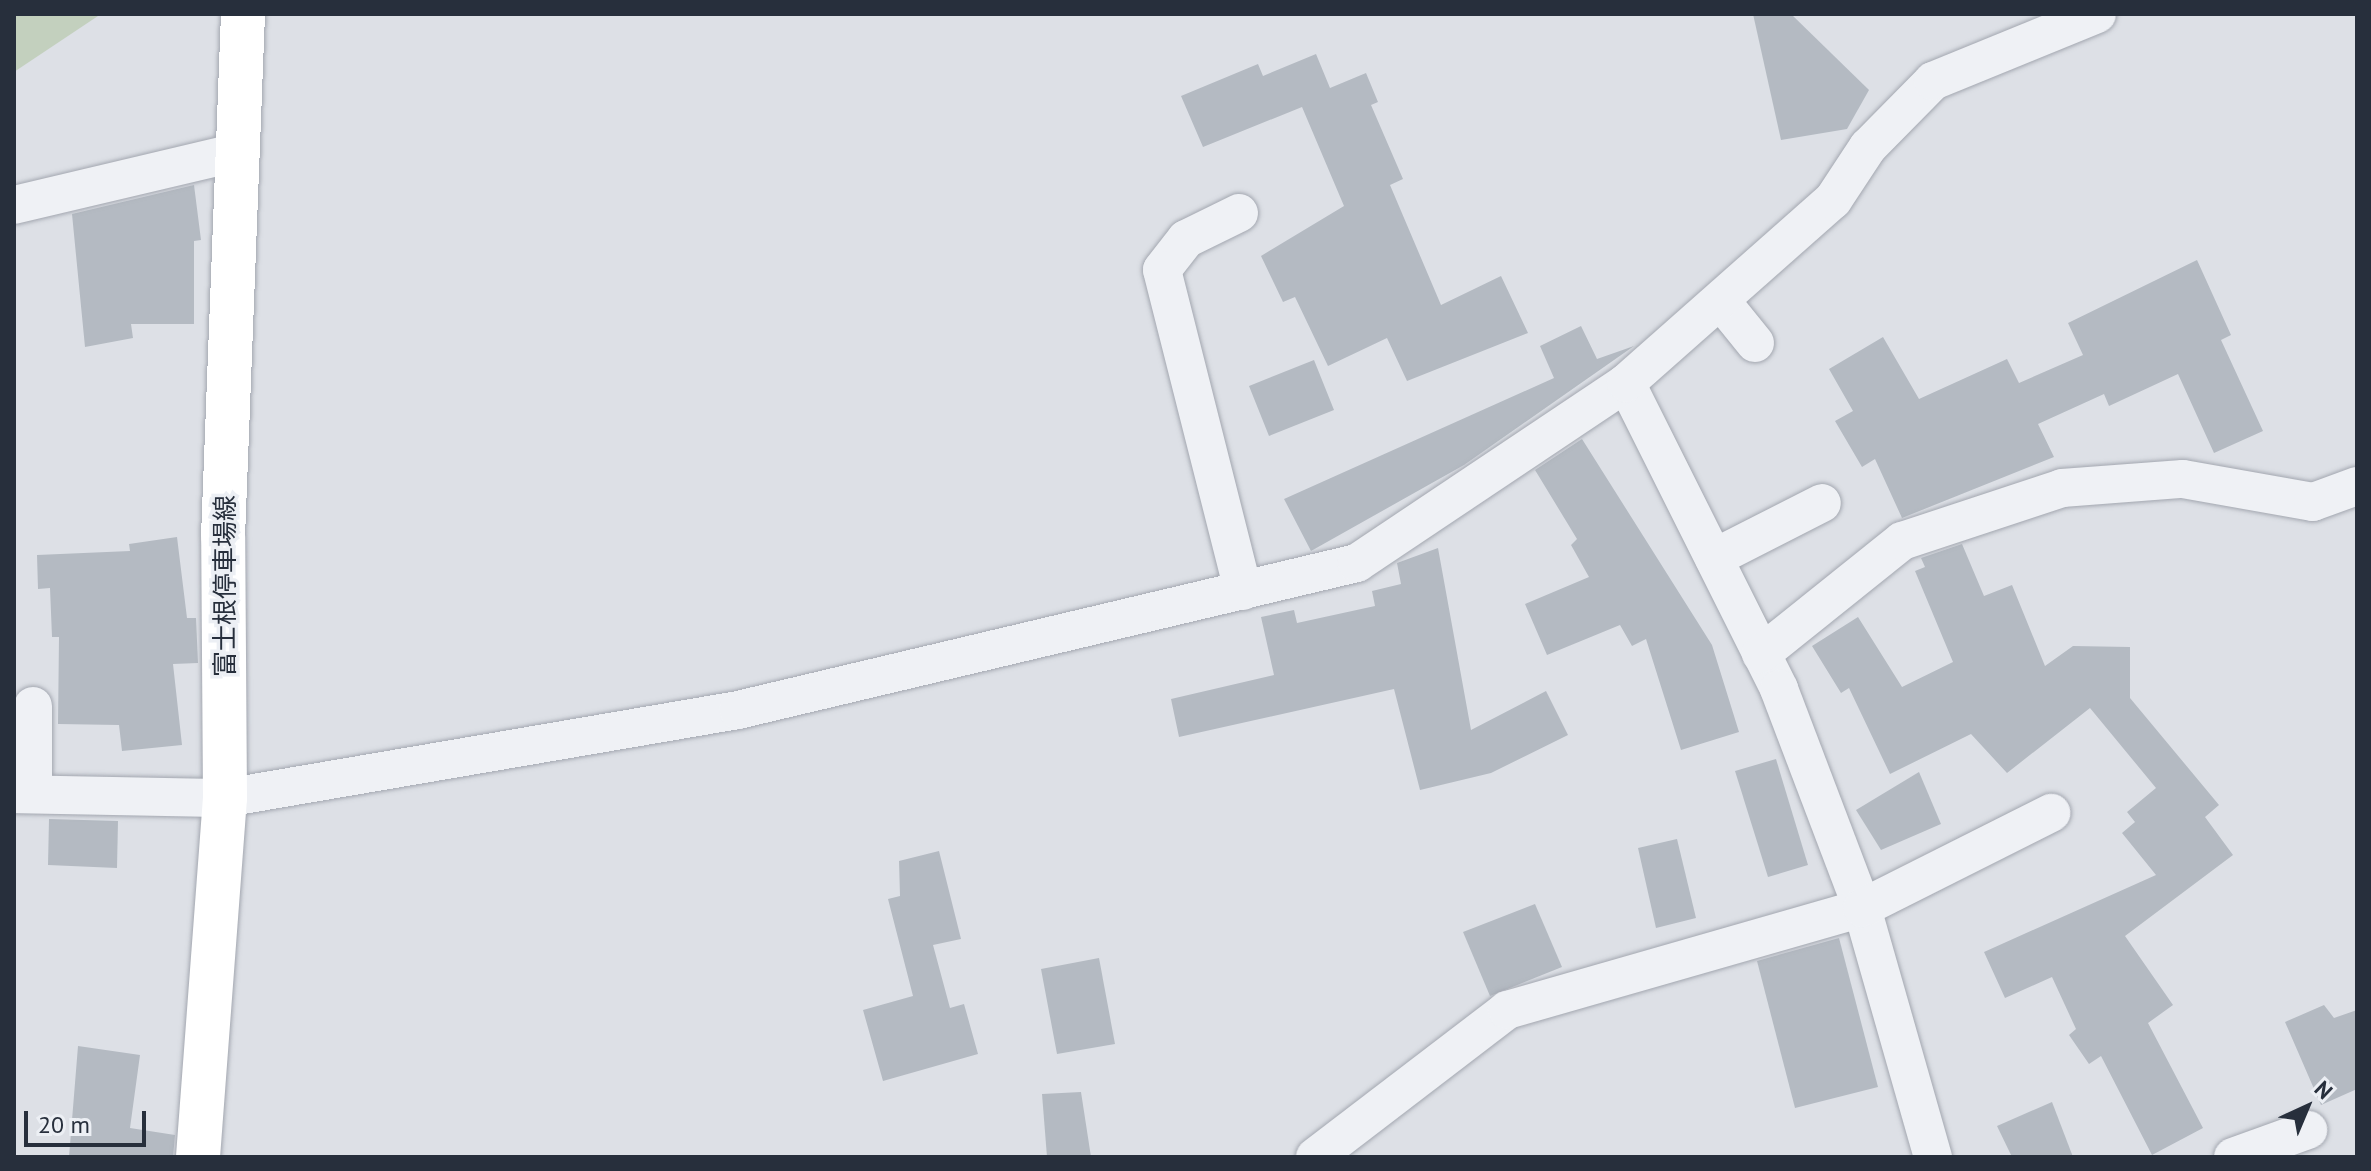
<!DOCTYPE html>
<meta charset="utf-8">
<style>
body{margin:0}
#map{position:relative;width:2371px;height:1171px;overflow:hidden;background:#dde0e6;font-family:"PT Sans","Noto Sans JP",sans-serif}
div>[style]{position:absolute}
.green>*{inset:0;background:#c3d0be}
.building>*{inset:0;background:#b4bac2}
.roads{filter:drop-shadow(0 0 2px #a3a7b0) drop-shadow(0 0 2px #a3a7b0)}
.minor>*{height:38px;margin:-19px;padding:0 19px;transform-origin:19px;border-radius:19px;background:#eff1f5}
.secondary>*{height:44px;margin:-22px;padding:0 22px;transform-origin:22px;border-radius:22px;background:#fff}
span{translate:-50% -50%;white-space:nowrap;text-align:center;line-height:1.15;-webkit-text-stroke:7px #eceff4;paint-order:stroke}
.street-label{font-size:26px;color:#272f3c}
.frame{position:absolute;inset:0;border:16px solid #272f3c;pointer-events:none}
.north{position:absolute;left:2267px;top:1067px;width:80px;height:80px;-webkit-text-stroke:6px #eceff4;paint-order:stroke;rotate:44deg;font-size:22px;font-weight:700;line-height:32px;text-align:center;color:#272f3c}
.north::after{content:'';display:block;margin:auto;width:28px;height:36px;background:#272f3c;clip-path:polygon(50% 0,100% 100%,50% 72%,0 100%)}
.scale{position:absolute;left:24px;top:1111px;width:122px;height:36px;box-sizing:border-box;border:4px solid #272f3c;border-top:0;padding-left:10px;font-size:24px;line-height:28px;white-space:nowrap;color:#272f3c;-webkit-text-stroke:6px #eceff4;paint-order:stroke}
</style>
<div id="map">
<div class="green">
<div style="clip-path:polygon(14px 14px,101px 14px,14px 72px)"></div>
</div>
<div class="building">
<div style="clip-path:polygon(1753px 14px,1791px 14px,1869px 90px,1847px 129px,1781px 140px)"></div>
<div style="clip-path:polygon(1316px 54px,1330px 88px,1366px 73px,1378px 102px,1371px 105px,1403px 179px,1390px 185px,1441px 305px,1501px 276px,1528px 333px,1407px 381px,1387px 338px,1328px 366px,1295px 297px,1283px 302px,1261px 256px,1344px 206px,1302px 107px,1203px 147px,1181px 96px,1258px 64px,1263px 76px)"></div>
<div style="clip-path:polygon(194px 185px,201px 240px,194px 241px,194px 324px,131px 324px,133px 338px,85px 347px,72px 214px)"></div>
<div style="clip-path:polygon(2197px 260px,2231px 335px,2221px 340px,2263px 431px,2214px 453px,2178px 374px,2109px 406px,2104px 394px,2038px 424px,2054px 457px,1902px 518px,1875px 459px,1862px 467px,1835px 421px,1853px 411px,1829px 369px,1883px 337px,1919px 399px,2007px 359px,2019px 383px,2083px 355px,2068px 323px)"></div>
<div style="clip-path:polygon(1581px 326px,1597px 359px,1634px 346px,1464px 465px,1311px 551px,1284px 499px,1554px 378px,1540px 346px)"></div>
<div style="clip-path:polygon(1314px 360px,1334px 410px,1269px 436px,1249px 386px)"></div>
<div style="clip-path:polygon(1582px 439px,1712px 645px,1739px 732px,1681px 750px,1646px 639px,1632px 646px,1620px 625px,1547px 655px,1525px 604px,1589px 577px,1571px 545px,1577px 539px,1535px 470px)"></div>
<div style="clip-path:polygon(177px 537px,187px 618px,196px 618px,198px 663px,173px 664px,182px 745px,122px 751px,119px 725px,58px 724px,59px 637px,52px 637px,50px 588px,38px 589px,37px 555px,130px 551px,129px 544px)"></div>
<div style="clip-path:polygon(1962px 544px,1984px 596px,2012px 585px,2045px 666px,2073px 646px,2130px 647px,2130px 698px,2219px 805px,2205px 817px,2233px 855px,2125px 936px,2173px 1005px,2148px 1023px,2203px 1128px,2152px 1155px,2101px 1056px,2089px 1064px,2069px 1035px,2076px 1029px,2052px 977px,2005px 998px,1984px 952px,2156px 875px,2122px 833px,2135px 822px,2127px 812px,2156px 788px,2090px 708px,2007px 773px,1971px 734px,1890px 774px,1849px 688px,1841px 693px,1812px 646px,1858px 617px,1902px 687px,1953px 662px,1915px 571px,1925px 567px,1921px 558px)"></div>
<div style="clip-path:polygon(1438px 548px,1471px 730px,1546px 691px,1568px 735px,1491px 773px,1420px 790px,1394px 689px,1179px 737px,1171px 699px,1274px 675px,1261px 617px,1294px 610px,1297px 623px,1375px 606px,1372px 591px,1401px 584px,1397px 563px)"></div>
<div style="clip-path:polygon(1776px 759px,1808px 865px,1768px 877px,1735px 771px)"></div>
<div style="clip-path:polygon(1919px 772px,1941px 824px,1881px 850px,1856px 810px)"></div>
<div style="clip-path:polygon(49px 819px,118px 821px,117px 868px,48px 865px)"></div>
<div style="clip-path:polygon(1677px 839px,1696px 918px,1656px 928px,1638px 848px)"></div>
<div style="clip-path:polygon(939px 851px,961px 939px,933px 945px,950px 1008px,964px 1004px,978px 1054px,883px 1081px,863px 1010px,913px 996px,888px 899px,900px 896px,899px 861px)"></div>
<div style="clip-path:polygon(1535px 904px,1562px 967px,1490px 996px,1463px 932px)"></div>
<div style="clip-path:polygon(1839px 938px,1878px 1087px,1795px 1108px,1757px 961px)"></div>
<div style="clip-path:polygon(1099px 958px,1115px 1044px,1057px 1054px,1041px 969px)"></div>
<div style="clip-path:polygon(2324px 1005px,2334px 1018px,2357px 1010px,2357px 1089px,2321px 1105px,2285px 1022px)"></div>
<div style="clip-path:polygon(78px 1046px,140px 1055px,130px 1128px,175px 1135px,173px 1157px,69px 1157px)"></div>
<div style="clip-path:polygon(1081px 1092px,1091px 1157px,1047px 1157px,1042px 1094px)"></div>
<div style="clip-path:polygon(2052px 1102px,2073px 1157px,2012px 1157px,1997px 1126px)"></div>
</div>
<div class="roads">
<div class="minor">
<div style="left:14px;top:205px;width:231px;rotate:-13.3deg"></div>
<div style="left:1239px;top:213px;width:59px;rotate:153.9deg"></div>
<div style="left:1186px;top:239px;width:39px;rotate:128deg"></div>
<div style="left:1162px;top:270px;width:331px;rotate:75.8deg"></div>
<div style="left:1721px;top:301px;width:54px;rotate:51deg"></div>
<div style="left:1626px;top:383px;width:342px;rotate:63.4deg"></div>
<div style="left:1779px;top:689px;width:234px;rotate:69.2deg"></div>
<div style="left:1862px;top:908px;width:259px;rotate:74.1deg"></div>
<div style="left:1714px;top:558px;width:121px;rotate:-27deg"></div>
<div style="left:1761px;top:654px;width:181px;rotate:-38.7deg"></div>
<div style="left:1902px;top:541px;width:169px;rotate:-18.3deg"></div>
<div style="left:2062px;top:488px;width:121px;rotate:-4.3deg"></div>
<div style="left:2183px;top:479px;width:132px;rotate:10deg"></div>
<div style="left:2313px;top:502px;width:47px;rotate:-20deg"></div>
<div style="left:14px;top:794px;width:211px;rotate:1.1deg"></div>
<div style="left:225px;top:798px;width:520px;rotate:-9.73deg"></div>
<div style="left:738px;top:710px;width:636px;rotate:-13.36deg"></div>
<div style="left:1357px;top:563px;width:324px;rotate:-33.8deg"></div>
<div style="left:1626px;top:383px;width:276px;rotate:-41.5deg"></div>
<div style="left:1833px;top:200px;width:64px;rotate:-56.6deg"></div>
<div style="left:1868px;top:147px;width:93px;rotate:-45.4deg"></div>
<div style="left:1933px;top:81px;width:177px;rotate:-22.2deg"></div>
<div style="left:33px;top:794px;width:88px;rotate:-90deg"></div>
<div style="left:1315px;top:1157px;width:242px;rotate:-37.4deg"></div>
<div style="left:1507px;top:1010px;width:369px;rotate:-16deg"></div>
<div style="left:1862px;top:908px;width:212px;rotate:-26.7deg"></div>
<div style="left:2233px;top:1157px;width:80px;rotate:-19.8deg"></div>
</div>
<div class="secondary">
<div style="left:198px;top:1157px;width:360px;rotate:-85.7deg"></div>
<div style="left:225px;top:798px;width:261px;rotate:-90.4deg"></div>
<div style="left:223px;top:537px;width:523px;rotate:-87.81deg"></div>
</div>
</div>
<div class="street-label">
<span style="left:225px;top:586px;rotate:-90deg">富士根停車場線</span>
</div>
<div class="frame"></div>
<div class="north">N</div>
<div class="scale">20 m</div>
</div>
